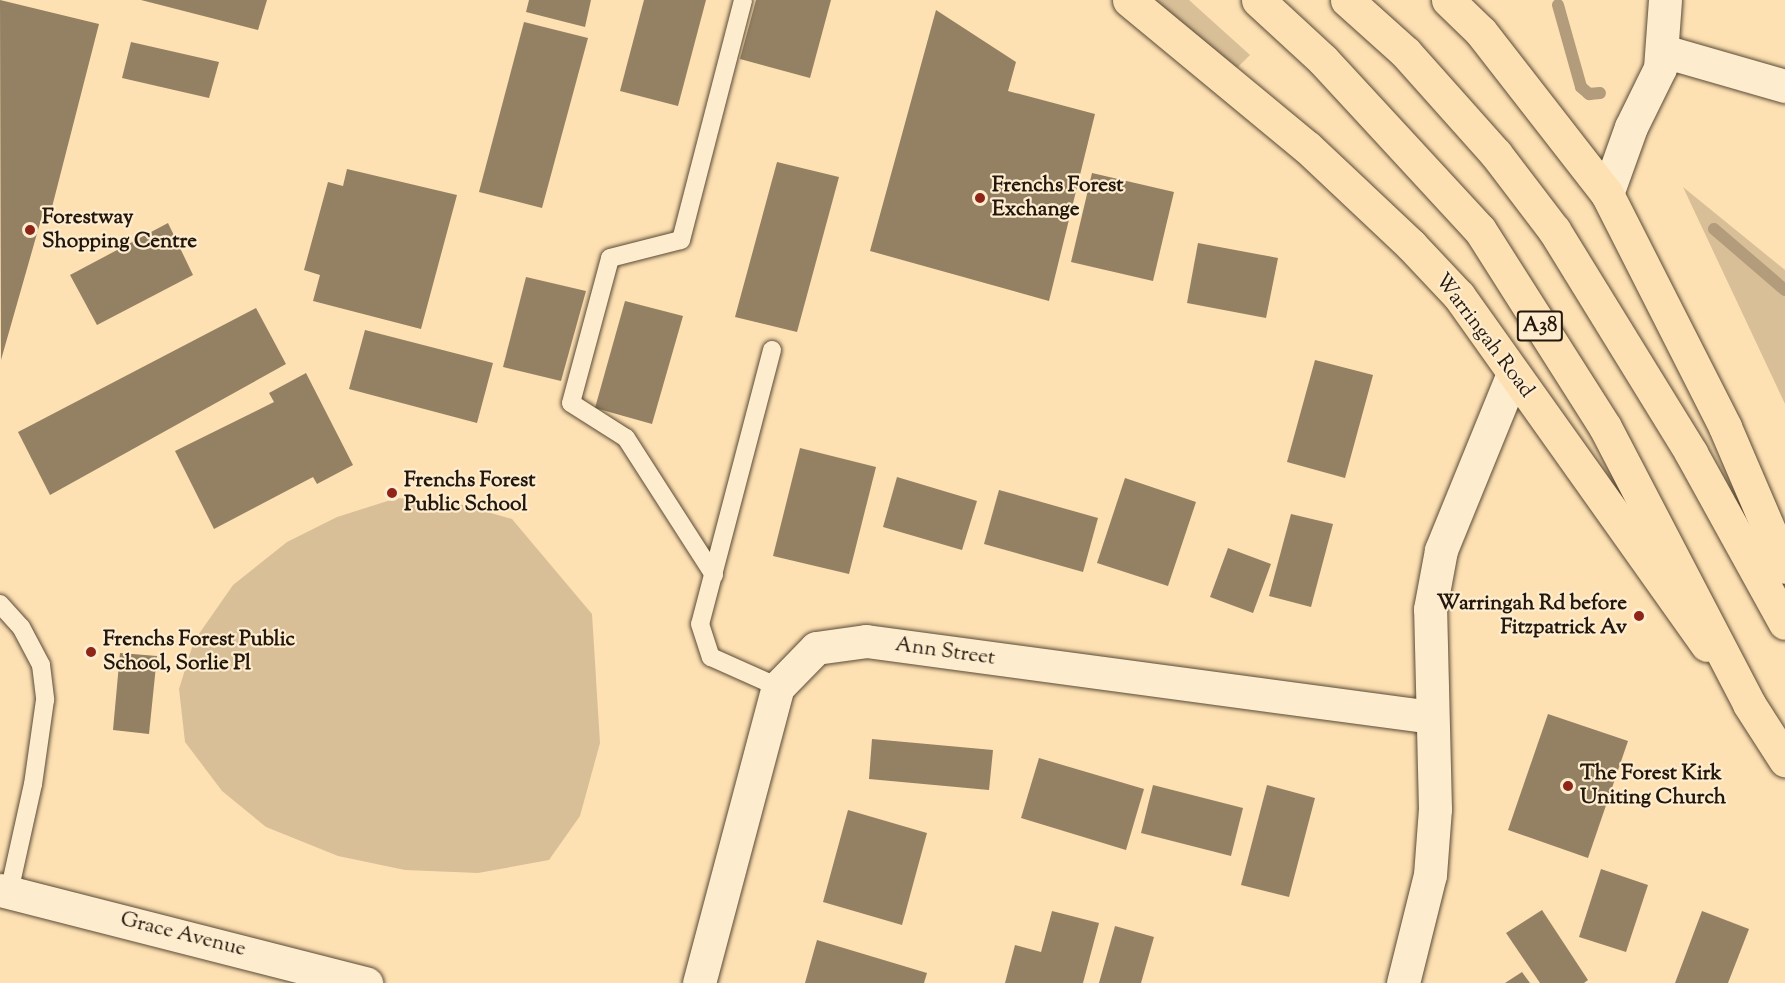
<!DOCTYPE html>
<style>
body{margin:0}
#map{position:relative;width:1785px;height:983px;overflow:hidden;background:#fee1b3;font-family:"Sorts Mill Goudy",serif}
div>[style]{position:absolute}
.green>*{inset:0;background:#d9bf97}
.stream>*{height:12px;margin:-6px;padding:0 6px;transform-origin:6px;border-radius:6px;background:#b39c7b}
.building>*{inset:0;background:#948063}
.roads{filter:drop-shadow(0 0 2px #594a36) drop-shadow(0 0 2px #594a36)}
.lane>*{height:18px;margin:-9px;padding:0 9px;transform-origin:9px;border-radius:9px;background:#feecce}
.street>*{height:33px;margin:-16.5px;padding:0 16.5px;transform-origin:16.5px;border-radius:16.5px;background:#feecce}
.primary>*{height:33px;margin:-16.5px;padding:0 16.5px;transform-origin:16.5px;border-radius:16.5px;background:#fee1b3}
.highway>*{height:33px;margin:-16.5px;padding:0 16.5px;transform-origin:16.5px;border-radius:16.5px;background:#fee1b3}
.dots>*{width:16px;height:16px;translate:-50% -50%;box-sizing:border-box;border:3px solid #feecce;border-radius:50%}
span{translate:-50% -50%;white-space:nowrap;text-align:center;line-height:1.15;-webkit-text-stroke:4.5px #feecce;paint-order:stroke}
.shield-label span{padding:2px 4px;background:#feecce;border:2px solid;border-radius:4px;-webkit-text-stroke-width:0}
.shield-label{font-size:20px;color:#22170d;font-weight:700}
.poi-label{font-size:21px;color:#22170d;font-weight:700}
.left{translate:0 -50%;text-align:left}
.right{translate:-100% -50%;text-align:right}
.street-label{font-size:21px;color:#22170d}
</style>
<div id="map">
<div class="green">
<div style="clip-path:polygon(1153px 0,1189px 0,1250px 55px,1236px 69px)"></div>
<div style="clip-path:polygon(1683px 187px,1785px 270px,1785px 404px)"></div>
<div style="clip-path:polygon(397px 498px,456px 503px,512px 519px,592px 614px,600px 743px,580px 816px,549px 860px,478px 873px,405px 870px,338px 856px,266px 827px,222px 791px,185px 742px,179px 689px,194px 641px,233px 585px,287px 542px,337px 517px)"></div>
</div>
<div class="stream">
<div style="left:1558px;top:5px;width:85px;rotate:74.3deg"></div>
<div style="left:1581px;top:87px;width:11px;rotate:41deg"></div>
<div style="left:1589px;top:94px;width:11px;rotate:-5deg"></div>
<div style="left:1714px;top:229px;width:94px;rotate:40.7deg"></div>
</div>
<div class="building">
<div style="clip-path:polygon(0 0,99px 24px,51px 211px,44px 209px,1px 360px)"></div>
<div style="clip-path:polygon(141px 0,267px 0,258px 30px)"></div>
<div style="clip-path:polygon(529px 0,591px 0,585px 27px,526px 12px)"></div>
<div style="clip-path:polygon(644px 0,706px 0,678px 106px,620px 91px)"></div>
<div style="clip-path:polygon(756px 0,831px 0,810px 78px,740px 59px)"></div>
<div style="clip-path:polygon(936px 10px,1016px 62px,1008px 91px,1095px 114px,1049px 301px,870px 251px)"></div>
<div style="clip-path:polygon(524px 22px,588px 38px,542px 208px,479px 192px)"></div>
<div style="clip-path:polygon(131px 42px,219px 62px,209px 98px,122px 78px)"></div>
<div style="clip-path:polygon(777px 162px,839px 177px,797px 332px,735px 317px)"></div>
<div style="clip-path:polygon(347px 169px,457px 195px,421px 329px,313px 301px,320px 275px,304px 270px,328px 182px,343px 186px)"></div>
<div style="clip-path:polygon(1092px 173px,1174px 192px,1153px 281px,1071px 262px)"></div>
<div style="clip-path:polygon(168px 223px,193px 275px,97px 325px,70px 275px)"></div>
<div style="clip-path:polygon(1198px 243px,1278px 258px,1266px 318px,1187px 303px)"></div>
<div style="clip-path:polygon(526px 277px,586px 291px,561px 381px,503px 367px)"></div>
<div style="clip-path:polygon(625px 301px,683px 316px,652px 424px,595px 408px)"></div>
<div style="clip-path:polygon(256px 308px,286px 364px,50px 495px,18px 432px)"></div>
<div style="clip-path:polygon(365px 330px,493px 363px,477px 423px,349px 389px)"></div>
<div style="clip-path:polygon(1315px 360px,1373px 375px,1345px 478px,1287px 462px)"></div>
<div style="clip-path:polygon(306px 373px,353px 465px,317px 484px,313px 477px,214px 529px,175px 451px,274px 402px,269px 393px)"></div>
<div style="clip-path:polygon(800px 448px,876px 467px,849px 574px,773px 556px)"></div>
<div style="clip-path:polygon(897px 477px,977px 501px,962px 550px,883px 527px)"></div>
<div style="clip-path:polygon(1125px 478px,1196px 502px,1168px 586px,1097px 563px)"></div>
<div style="clip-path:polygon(999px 490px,1098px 518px,1083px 572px,984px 544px)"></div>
<div style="clip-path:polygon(1291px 514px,1333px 524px,1311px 607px,1269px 596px)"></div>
<div style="clip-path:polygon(1228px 548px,1271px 564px,1253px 613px,1210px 597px)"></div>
<div style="clip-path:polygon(120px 653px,157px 656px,149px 734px,113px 730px)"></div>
<div style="clip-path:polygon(1548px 714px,1628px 741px,1588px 858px,1508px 830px)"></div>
<div style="clip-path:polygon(872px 739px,993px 750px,989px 790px,869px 779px)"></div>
<div style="clip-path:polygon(1039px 758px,1144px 789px,1126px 850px,1021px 818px)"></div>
<div style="clip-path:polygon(1153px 785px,1243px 808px,1231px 856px,1141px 833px)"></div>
<div style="clip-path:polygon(1267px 785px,1315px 798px,1289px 897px,1241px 885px)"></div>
<div style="clip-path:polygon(848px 810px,927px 833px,902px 925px,823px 902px)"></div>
<div style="clip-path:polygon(1601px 869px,1648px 885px,1626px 952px,1579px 937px)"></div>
<div style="clip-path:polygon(1542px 910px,1588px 980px,1584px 983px,1540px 983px,1506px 933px)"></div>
<div style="clip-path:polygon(1052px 911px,1099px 923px,1083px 983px,1005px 983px,1015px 945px,1041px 952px)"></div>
<div style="clip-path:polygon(1702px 911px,1749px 929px,1728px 983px,1675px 983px)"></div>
<div style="clip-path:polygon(1115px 926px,1154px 937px,1141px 983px,1099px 983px)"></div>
<div style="clip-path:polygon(817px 940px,927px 973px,924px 983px,805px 983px)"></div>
<div style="clip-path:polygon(1522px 972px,1530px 983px,1505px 983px)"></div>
</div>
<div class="roads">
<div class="lane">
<div style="left:772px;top:350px;width:283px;rotate:104.7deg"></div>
<div style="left:700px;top:624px;width:35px;rotate:72deg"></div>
<div style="left:711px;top:657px;width:73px;rotate:24.1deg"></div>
<div style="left:714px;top:575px;width:163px;rotate:-122.7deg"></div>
<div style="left:626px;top:438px;width:65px;rotate:-147.5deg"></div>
<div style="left:571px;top:403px;width:150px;rotate:-74.9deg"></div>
<div style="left:610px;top:258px;width:73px;rotate:-14.2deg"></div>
<div style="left:681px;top:240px;width:248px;rotate:-75.5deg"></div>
<div style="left:0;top:604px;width:31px;rotate:48deg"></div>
<div style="left:21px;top:627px;width:43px;rotate:62.2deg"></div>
<div style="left:41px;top:665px;width:35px;rotate:83deg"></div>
<div style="left:45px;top:700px;width:85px;rotate:98.1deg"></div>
<div style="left:33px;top:784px;width:111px;rotate:102.5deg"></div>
</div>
<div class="street">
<div style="left:1663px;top:51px;width:127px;rotate:16deg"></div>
<div style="left:1607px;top:194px;width:71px;rotate:-70.3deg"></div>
<div style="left:1631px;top:127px;width:66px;rotate:-63.8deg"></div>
<div style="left:1660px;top:68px;width:68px;rotate:-85.8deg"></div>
<div style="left:0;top:890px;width:378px;rotate:14.3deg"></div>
<div style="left:699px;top:983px;width:306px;rotate:-75.1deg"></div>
<div style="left:778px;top:687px;width:54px;rotate:-45.7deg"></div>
<div style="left:816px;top:648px;width:50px;rotate:-8deg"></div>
<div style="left:866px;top:641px;width:571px;rotate:7.65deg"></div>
<div style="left:1403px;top:983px;width:111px;rotate:-76deg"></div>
<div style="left:1430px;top:875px;width:66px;rotate:-85.7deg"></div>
<div style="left:1435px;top:809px;width:200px;rotate:-91.4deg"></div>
<div style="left:1430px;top:609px;width:60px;rotate:-79.4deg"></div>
<div style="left:1441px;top:550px;width:190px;rotate:-67.8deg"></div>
</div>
<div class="primary">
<div style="left:1129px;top:0;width:231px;rotate:39.6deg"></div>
<div style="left:1307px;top:147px;width:143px;rotate:43.3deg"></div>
<div style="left:1411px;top:245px;width:70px;rotate:46.7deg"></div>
<div style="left:1459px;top:296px;width:428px;rotate:54.6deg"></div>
<div style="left:1448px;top:0;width:46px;rotate:44.1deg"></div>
<div style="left:1481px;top:32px;width:205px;rotate:52.1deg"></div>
<div style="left:1607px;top:194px;width:261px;rotate:63.1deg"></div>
<div style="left:1725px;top:427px;width:152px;rotate:66.8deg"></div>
</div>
<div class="highway">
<div style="left:1258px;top:0;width:88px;rotate:42.7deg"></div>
<div style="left:1323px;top:60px;width:231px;rotate:47.3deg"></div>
<div style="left:1480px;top:230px;width:233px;rotate:57.6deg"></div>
<div style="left:1605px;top:427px;width:312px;rotate:62.5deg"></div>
<div style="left:1749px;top:704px;width:67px;rotate:57.3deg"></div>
<div style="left:1347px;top:0;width:79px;rotate:41.9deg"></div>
<div style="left:1406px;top:53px;width:135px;rotate:48.3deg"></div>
<div style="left:1496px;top:154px;width:96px;rotate:52.7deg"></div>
<div style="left:1554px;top:230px;width:262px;rotate:58.4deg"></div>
<div style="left:1691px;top:453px;width:194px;rotate:61.1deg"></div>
</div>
</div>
<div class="dots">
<div style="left:980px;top:198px;background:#8f2418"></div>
<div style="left:30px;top:230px;background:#8f2418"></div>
<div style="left:392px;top:493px;background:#8f2418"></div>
<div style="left:1639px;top:616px;background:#8f2418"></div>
<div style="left:91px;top:652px;background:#8f2418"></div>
<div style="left:1568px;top:786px;background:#8f2418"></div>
</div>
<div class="shield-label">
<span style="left:1540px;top:326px">A38</span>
</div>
<div class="poi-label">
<span class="left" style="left:992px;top:198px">Frenchs Forest<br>Exchange</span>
<span class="left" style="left:42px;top:230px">Forestway<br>Shopping Centre</span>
<span class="left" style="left:404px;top:493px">Frenchs Forest<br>Public School</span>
<span class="right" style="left:1627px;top:616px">Warringah Rd before<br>Fitzpatrick Av</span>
<span class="left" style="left:103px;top:652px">Frenchs Forest Public<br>School, Sorlie Pl</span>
<span class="left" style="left:1580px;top:786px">The Forest Kirk<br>Uniting Church</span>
</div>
<div class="street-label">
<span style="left:1484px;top:336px;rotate:53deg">Warringah Road</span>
<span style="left:945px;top:652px;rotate:8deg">Ann Street</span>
<span style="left:183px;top:935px;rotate:14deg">Grace Avenue</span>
</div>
</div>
